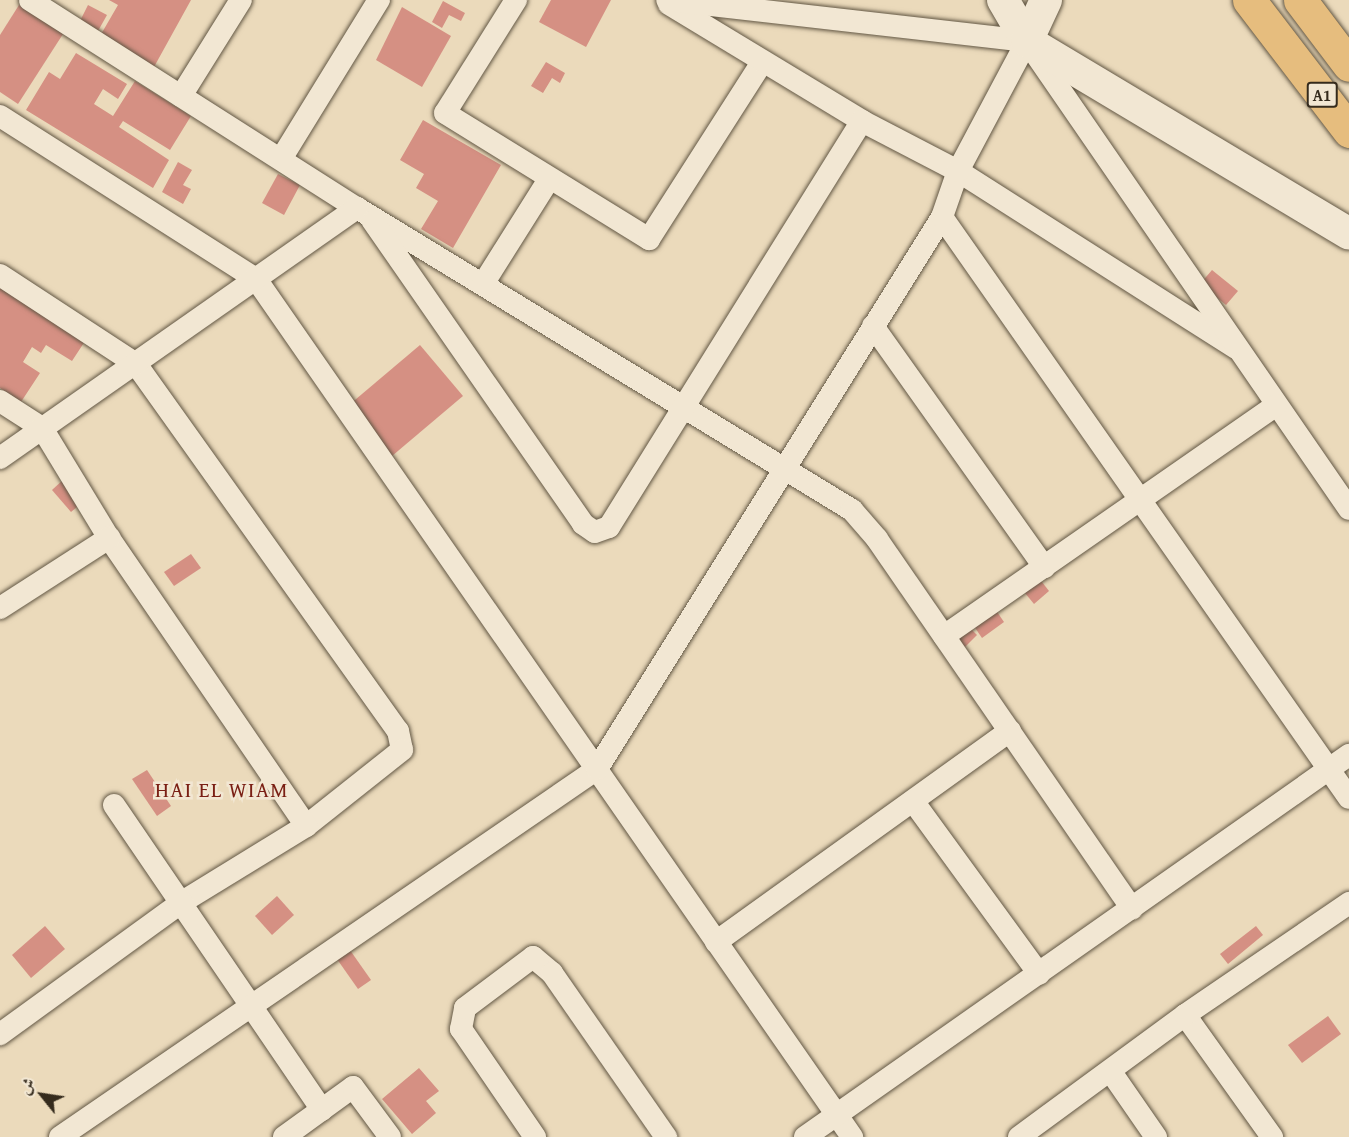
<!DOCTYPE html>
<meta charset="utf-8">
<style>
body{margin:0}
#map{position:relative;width:1349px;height:1137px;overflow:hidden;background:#ebdabb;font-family:"Gentium Book Plus",Amiri,serif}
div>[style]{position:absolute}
.building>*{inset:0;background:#d59083}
.roads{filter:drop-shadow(0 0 2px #625744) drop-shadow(0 0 2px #625744)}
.street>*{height:22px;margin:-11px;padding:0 11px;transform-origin:11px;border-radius:11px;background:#f2e7d3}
.secondary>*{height:32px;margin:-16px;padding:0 16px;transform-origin:16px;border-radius:16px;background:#f2e7d3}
.highway>*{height:33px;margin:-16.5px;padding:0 16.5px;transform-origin:16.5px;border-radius:16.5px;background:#e6bd7e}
span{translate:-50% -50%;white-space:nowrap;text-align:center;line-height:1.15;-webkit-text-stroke:5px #f2e7d3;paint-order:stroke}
.shield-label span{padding:2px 4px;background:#f2e7d3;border:2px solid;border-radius:4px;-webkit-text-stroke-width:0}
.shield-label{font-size:16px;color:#352b1d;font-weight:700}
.quarter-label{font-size:21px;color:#7a1f14;letter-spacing:1.5px}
.north{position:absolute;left:12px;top:1065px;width:60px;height:60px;-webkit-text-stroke:4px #f2e7d3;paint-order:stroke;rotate:300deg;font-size:16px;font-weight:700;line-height:24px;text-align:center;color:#352b1d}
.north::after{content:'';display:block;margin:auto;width:21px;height:27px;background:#352b1d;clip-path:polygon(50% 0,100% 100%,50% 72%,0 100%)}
</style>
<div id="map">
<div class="building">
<div style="clip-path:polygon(109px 0,191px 0,154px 67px,100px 36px,118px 5px)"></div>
<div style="clip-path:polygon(551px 0,611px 0,586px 47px,539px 22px)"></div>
<div style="clip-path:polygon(443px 1px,465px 13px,461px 21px,449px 15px,442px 28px,432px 22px)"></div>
<div style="clip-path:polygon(19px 5px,63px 34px,18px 104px,0 92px,0 35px)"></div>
<div style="clip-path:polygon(88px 5px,107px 15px,98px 31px,80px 21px)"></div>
<div style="clip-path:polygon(402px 7px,451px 36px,422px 87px,376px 60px)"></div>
<div style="clip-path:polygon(76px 53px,127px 84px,118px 99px,103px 89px,94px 104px,113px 116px,135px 81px,191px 116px,170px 150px,123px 121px,119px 127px,169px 160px,153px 188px,26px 110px,49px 72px,60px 79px)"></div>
<div style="clip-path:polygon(546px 62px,565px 73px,560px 83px,552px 78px,543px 93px,531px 86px)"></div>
<div style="clip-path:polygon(423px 120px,501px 165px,453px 248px,421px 229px,438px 201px,416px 188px,424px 174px,400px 160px)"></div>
<div style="clip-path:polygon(178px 162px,192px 170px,183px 185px,191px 189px,183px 204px,162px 192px)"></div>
<div style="clip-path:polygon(278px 174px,300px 185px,284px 215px,262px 203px)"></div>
<div style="clip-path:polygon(1212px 270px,1238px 291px,1226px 305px,1200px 284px)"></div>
<div style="clip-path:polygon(0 278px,89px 335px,72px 361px,46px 345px,41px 353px,32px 347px,23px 362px,40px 373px,21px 402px,0 388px)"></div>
<div style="clip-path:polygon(420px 345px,463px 396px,392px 456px,349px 405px)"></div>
<div style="clip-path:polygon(64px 479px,83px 502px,71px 512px,52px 490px)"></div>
<div style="clip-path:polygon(191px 554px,201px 568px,174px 586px,164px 572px)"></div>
<div style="clip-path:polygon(1028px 564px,1049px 591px,1034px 604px,1012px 577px)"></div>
<div style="clip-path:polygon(989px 600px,1004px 622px,982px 638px,967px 616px)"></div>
<div style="clip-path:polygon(956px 614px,977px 635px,959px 653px)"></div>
<div style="clip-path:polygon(147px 770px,171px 806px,157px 816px,132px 779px)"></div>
<div style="clip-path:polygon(277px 896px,294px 915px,272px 935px,255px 916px)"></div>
<div style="clip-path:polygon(45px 926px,65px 949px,31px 978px,12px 955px)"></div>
<div style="clip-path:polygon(1256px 926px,1263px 935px,1228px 964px,1220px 954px)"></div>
<div style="clip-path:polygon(345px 943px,371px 980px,358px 989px,332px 952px)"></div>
<div style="clip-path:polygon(1328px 1016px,1341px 1034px,1302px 1063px,1288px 1045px)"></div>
<div style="clip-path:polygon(419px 1068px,439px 1091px,426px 1101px,436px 1113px,412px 1134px,382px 1099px)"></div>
</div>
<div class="roads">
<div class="street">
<div style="left:30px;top:0;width:388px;rotate:32.5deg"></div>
<div style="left:357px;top:208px;width:580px;rotate:31.39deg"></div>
<div style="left:852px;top:510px;width:38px;rotate:49deg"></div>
<div style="left:877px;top:539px;width:449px;rotate:55.4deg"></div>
<div style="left:516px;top:0;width:133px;rotate:122.1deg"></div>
<div style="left:445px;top:113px;width:240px;rotate:31.7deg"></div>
<div style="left:649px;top:239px;width:211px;rotate:-57.4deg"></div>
<div style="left:669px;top:4px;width:226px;rotate:31.2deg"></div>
<div style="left:862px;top:121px;width:108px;rotate:27.5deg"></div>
<div style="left:958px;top:171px;width:330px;rotate:32.5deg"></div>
<div style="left:1030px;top:46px;width:562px;rotate:55.43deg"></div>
<div style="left:181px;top:96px;width:113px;rotate:-58deg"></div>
<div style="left:0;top:116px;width:303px;rotate:32.5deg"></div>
<div style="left:256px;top:279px;width:1045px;rotate:55.21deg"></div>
<div style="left:281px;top:159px;width:187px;rotate:-58.4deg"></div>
<div style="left:942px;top:217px;width:709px;rotate:54.99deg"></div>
<div style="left:372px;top:220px;width:370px;rotate:55.2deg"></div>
<div style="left:583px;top:524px;width:14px;rotate:34deg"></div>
<div style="left:595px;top:532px;width:15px;rotate:-20deg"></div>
<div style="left:609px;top:527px;width:478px;rotate:-58.1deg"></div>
<div style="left:0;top:275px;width:163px;rotate:33.2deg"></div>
<div style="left:136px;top:364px;width:451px;rotate:54.5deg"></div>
<div style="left:398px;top:731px;width:19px;rotate:78deg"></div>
<div style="left:402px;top:750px;width:122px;rotate:141.6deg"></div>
<div style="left:306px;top:826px;width:145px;rotate:148.5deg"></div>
<div style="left:182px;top:902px;width:225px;rotate:144deg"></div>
<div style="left:483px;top:284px;width:124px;rotate:-57.8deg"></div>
<div style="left:873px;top:326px;width:296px;rotate:54.6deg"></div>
<div style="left:0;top:401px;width:50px;rotate:32.7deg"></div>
<div style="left:42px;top:428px;width:129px;rotate:58.7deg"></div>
<div style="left:109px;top:538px;width:349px;rotate:55.6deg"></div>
<div style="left:0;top:458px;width:436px;rotate:-35deg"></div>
<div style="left:0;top:608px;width:130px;rotate:-32.7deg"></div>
<div style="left:944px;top:636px;width:404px;rotate:-34.8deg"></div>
<div style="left:913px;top:801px;width:214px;rotate:53.9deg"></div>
<div style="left:114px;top:805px;width:369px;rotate:55.7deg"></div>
<div style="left:716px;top:942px;width:362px;rotate:-35.7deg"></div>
<div style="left:1185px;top:1015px;width:150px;rotate:54.5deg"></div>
<div style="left:1111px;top:1072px;width:79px;rotate:55.3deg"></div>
<div style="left:60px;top:1137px;width:651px;rotate:-34.42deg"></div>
<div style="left:597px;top:769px;width:651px;rotate:-57.99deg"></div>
<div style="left:942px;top:217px;width:49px;rotate:-70.8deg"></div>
<div style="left:958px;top:171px;width:147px;rotate:-62deg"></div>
<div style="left:1027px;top:41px;width:362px;rotate:-173.5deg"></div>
<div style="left:284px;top:1137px;width:85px;rotate:-35.9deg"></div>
<div style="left:353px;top:1087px;width:62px;rotate:53.5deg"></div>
<div style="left:535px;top:1137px;width:131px;rotate:-124.4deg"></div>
<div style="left:461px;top:1029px;width:21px;rotate:-79deg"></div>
<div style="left:465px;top:1008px;width:85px;rotate:-36.9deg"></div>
<div style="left:533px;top:957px;width:25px;rotate:40deg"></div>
<div style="left:552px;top:973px;width:200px;rotate:55.2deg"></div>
<div style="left:805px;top:1137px;width:665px;rotate:-35.08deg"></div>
<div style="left:1019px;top:1137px;width:206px;rotate:-36.3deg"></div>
<div style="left:1185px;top:1015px;width:199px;rotate:-34.3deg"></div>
</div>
<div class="secondary">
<div style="left:1003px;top:0;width:48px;rotate:59.7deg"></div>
<div style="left:1027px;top:41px;width:375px;rotate:30.9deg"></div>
<div style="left:1027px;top:41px;width:45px;rotate:-65.1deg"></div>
</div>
<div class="highway">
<div style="left:1249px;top:0;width:165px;rotate:52.6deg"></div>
<div style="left:1300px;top:0;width:81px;rotate:53deg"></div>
</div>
</div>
<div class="shield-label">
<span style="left:1322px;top:95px">A1</span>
</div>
<div class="quarter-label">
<span style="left:222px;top:790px">HAI EL WIAM</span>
</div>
<div class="north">ش</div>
</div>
